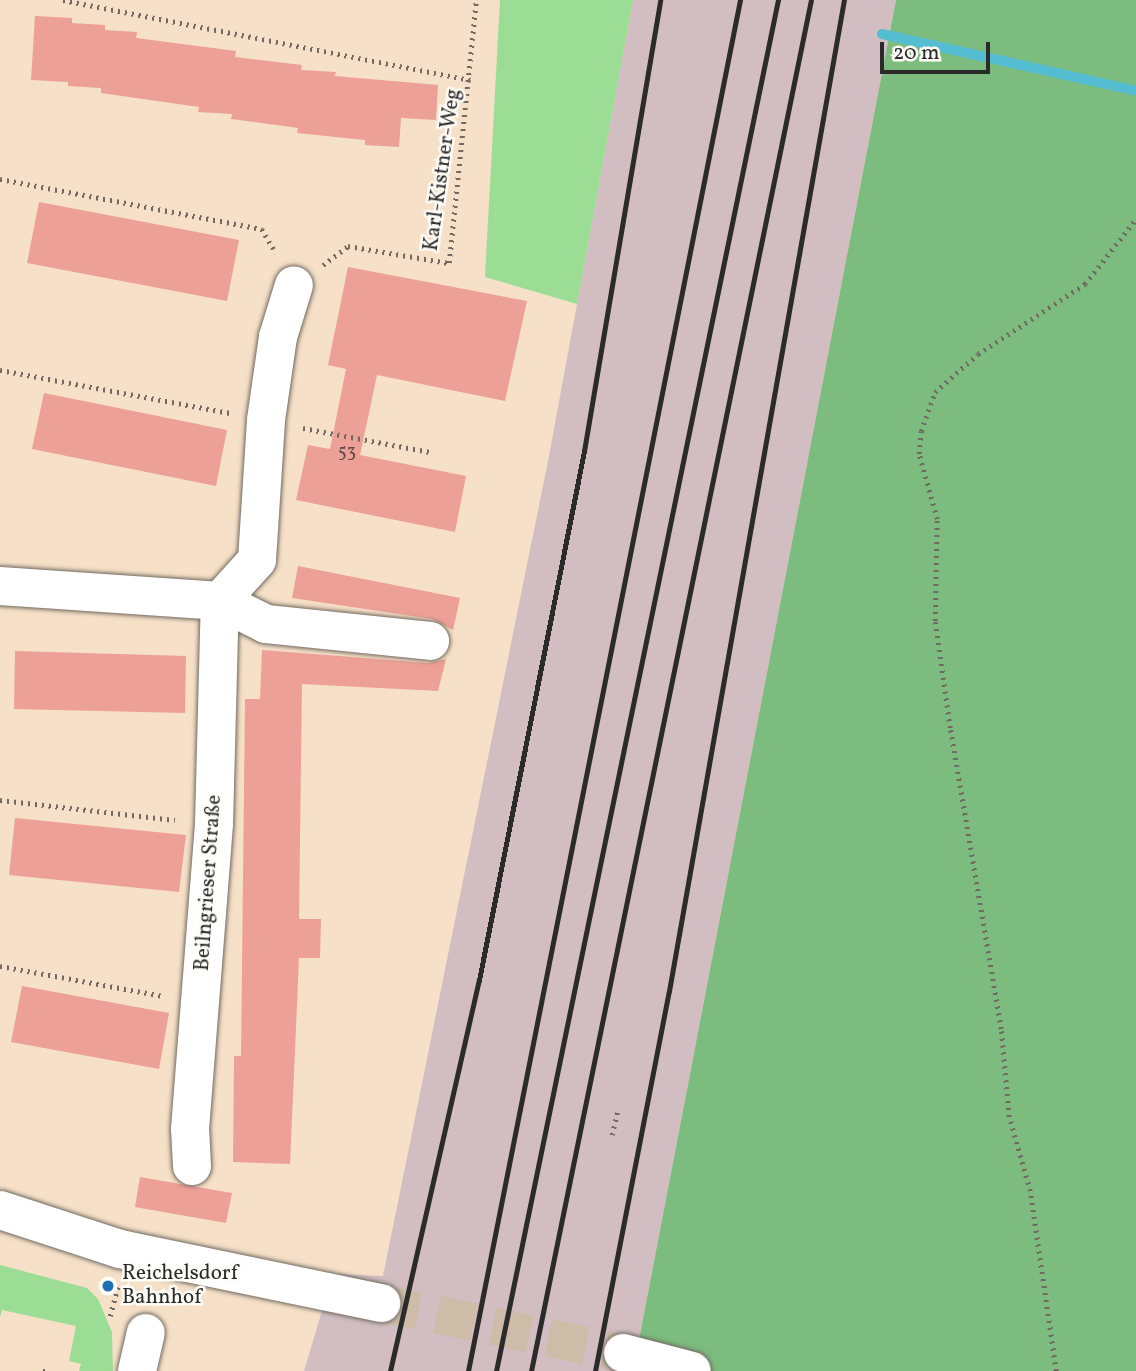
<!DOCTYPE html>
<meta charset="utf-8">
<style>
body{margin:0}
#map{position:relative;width:1136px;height:1371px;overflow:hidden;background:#f6e0c7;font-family:Vollkorn,serif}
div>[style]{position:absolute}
.industrial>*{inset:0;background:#d2bec2}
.green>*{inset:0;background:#9bdd94}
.forest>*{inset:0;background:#7cbc7e}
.stream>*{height:10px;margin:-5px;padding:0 5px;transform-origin:5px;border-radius:5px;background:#55bdd2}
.building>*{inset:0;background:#eda096}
.minor-tunnel>*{height:38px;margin-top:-19px;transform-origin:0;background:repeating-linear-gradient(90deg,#cdbca8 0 38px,transparent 0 57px)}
.path>*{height:4.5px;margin-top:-2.25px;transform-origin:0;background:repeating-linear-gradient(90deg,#726a62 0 2px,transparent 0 7px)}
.roads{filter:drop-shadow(0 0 2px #726a62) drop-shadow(0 0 2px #726a62)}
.minor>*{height:38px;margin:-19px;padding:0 19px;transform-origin:19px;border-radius:19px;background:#fff}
.rail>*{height:5px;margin:-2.5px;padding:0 2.5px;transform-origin:2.5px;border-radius:2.5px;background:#2b2b2b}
.dots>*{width:19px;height:19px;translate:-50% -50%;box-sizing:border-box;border:4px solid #fdfcf7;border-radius:50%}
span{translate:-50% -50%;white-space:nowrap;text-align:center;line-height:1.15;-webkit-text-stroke:5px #fdfcf7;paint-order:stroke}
.number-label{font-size:18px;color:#5c4846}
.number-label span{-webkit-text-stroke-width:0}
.street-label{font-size:21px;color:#2b2b2b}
.poi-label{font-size:21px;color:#2b2b2b}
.left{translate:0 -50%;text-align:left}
.scale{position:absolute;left:880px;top:42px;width:110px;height:32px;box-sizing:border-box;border:4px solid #2b2b2b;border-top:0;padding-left:9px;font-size:21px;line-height:24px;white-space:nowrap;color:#2b2b2b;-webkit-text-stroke:5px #fdfcf7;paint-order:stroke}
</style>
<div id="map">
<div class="industrial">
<div style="clip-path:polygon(633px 0,896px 0,633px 1371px,304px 1371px,333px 1274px,383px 1276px,549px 456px)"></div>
</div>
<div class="green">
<div style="clip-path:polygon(500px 0,633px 0,577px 304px,485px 277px)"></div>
<div style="clip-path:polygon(0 1265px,87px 1288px,98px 1299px,112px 1332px,113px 1371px,79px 1371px,81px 1364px,69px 1361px,76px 1326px,2px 1310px,0 1317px)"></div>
</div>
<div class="forest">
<div style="clip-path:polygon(896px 0,1136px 0,1136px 1371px,633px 1371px)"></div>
</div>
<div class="stream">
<div style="left:882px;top:34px;width:260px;rotate:12.6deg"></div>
</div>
<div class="building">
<div style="clip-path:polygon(35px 16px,72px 18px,72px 23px,105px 25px,105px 30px,137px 32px,136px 38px,236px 51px,235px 57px,302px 65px,301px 70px,336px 72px,335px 76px,438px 85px,436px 120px,401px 118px,399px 147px,365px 145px,365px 140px,297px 133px,298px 128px,231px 119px,232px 114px,198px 112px,199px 107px,101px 93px,101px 88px,68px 86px,68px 82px,31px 80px)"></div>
<div style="clip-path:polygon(39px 202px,239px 240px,227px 301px,27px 263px)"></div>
<div style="clip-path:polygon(348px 267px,527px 301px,505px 401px,377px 375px,360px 455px,466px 476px,455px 532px,296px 500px,308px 445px,330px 449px,346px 369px,328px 365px)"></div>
<div style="clip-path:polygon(44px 393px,227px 430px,216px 486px,32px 449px)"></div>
<div style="clip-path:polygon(298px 566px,460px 598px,453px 630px,432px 619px,292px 598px)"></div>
<div style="clip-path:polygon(262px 650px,428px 663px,446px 659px,438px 691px,302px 684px,299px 919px,321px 919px,320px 958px,299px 958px,290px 1164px,233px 1162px,234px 1056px,241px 1056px,245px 699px,260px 699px)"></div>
<div style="clip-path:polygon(15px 651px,186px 656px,185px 713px,14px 709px)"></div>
<div style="clip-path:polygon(15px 818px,186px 835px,179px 892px,9px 875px)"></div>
<div style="clip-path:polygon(22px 986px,169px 1013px,159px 1069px,11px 1042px)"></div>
<div style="clip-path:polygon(140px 1177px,232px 1193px,226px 1223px,135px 1207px)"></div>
</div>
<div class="minor-tunnel">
<div style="left:381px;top:1303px;width:247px;rotate:11.7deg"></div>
</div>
<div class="path">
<div style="left:63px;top:0;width:416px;rotate:11.1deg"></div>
<div style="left:0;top:179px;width:267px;rotate:10.8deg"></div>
<div style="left:262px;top:229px;width:28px;rotate:60deg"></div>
<div style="left:323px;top:265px;width:31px;rotate:-37deg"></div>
<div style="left:348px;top:246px;width:102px;rotate:9.6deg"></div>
<div style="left:449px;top:263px;width:264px;rotate:-84.1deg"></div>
<div style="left:0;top:370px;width:234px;rotate:10.6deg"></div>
<div style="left:303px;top:428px;width:129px;rotate:10.7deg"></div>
<div style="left:0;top:800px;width:176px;rotate:6.5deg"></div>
<div style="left:0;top:966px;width:166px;rotate:10.4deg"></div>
<div style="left:612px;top:1135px;width:23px;rotate:-77deg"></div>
<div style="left:110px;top:1316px;width:30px;rotate:-75deg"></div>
<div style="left:43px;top:1371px;width:2px"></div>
<div style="left:1056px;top:1371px;width:182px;rotate:-98.2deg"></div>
<div style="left:1030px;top:1191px;width:77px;rotate:-105.8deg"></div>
<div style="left:1009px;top:1117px;width:88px;rotate:-95.2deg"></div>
<div style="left:1001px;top:1029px;width:305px;rotate:-99.6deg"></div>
<div style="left:950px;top:728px;width:108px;rotate:-98deg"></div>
<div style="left:935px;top:621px;width:102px;rotate:-88.9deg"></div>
<div style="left:937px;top:519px;width:67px;rotate:-105.5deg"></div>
<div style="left:919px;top:454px;width:23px;rotate:-85deg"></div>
<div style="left:921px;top:431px;width:41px;rotate:-70.3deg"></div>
<div style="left:935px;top:392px;width:57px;rotate:-41.5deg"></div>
<div style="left:978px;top:354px;width:128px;rotate:-33.2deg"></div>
<div style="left:1085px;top:284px;width:83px;rotate:-51.9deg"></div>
</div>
<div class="roads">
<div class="minor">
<div style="left:0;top:586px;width:221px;rotate:3.9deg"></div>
<div style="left:220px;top:601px;width:51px;rotate:26.6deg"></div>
<div style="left:266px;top:624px;width:165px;rotate:5.9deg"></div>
<div style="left:192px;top:1166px;width:37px;rotate:-93deg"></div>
<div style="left:190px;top:1129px;width:306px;rotate:-85.5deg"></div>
<div style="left:214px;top:824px;width:223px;rotate:-88.5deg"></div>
<div style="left:220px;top:601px;width:55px;rotate:-47.9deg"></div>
<div style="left:257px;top:560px;width:140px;rotate:-86.3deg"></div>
<div style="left:266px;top:420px;width:84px;rotate:-81.8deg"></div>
<div style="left:278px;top:337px;width:54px;rotate:-72.9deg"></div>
<div style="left:0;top:1210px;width:126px;rotate:18deg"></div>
<div style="left:120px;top:1249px;width:267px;rotate:11.7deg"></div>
<div style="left:623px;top:1353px;width:71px;rotate:14.6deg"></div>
<div style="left:137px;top:1371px;width:39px;rotate:-77deg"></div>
</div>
</div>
<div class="rail">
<div style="left:390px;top:1371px;width:401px;rotate:-77.2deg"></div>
<div style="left:479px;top:980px;width:539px;rotate:-78.77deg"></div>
<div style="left:584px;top:451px;width:457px;rotate:-80.4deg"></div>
<div style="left:468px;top:1371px;width:1398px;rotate:-78.78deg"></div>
<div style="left:496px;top:1371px;width:1400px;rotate:-78.38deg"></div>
<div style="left:531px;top:1371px;width:1399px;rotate:-78.46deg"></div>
<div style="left:595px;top:1371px;width:387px;rotate:-79deg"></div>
<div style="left:669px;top:991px;width:1006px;rotate:-79.99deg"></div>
</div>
<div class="dots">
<div style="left:108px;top:1286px;background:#1f6fb2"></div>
</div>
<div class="number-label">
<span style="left:347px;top:453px">53</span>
</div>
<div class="street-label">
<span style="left:443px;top:170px;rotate:-82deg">Karl-Kistner-Weg</span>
<span style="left:209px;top:883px;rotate:-86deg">Beilngrieser Straße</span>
</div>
<div class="poi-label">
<span class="left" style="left:122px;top:1286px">Reichelsdorf<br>Bahnhof</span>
</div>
<div class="scale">20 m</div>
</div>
